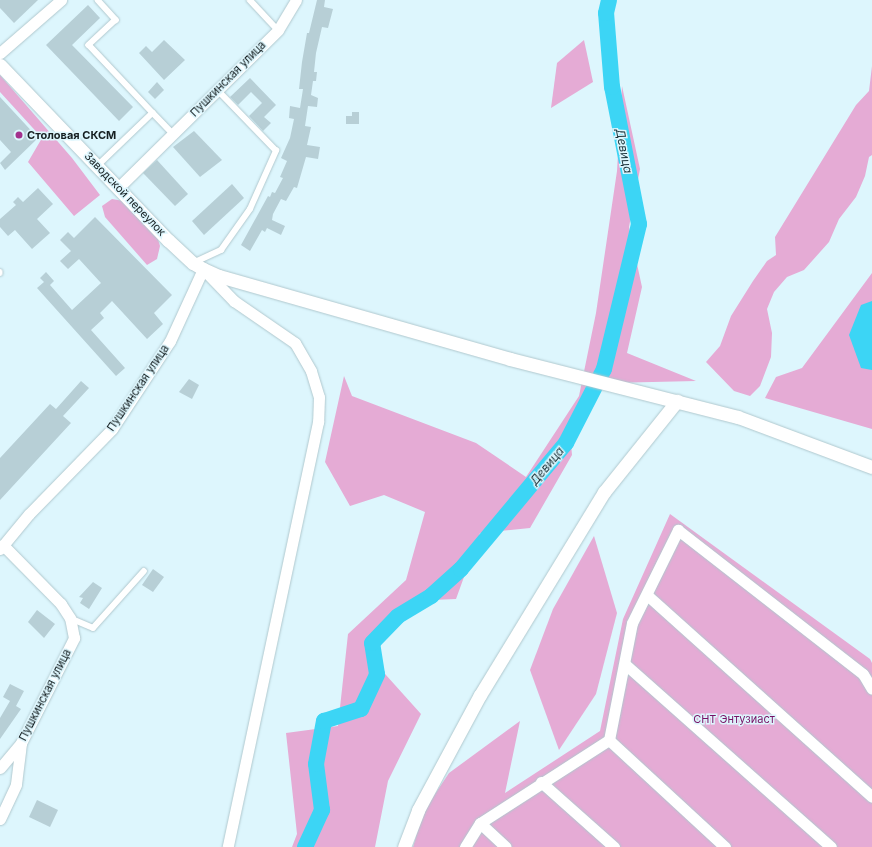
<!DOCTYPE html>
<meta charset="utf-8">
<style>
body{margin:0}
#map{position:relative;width:872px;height:847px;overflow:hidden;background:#ddf6fd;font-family:Inter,sans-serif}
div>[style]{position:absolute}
.green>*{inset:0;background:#e5abd5}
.water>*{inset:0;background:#3cd5f5}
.river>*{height:16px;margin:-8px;padding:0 8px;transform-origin:8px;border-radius:8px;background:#3cd5f5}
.building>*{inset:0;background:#b7cfd6}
.roads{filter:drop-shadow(0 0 1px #b0c8ce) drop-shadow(0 0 1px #b0c8ce)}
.service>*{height:5.5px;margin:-2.75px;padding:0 2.75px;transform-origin:2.75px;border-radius:2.75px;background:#fff}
.minor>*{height:11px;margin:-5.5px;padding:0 5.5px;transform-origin:5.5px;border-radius:5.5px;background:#fff}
.tertiary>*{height:13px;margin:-6.5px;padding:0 6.5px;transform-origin:6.5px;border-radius:6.5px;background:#fff}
.dots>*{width:11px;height:11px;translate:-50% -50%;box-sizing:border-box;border:2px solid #ddf6fd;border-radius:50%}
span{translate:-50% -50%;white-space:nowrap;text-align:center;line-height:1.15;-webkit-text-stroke:3px #ddf6fd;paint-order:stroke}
.street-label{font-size:11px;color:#151e20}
.poi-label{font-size:11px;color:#151e20;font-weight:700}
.left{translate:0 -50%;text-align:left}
.park-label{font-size:11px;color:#771165}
.water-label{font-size:12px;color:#1b343a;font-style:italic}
</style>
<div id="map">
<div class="green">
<div style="clip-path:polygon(584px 40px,593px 82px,551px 108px,557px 63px)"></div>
<div style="clip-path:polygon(872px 66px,872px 155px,869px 157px,865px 176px,856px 197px,839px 219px,829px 242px,804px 270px,787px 277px,774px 292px,767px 309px,772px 333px,771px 357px,760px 386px,750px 396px,734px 391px,706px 362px,720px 346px,731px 316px,753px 281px,767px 261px,776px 255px,775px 237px,856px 105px,869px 91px)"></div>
<div style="clip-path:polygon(0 75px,72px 158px,100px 195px,74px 216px,28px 162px,42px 138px,0 92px)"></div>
<div style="clip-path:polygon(622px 86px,640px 169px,629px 227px,642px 287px,627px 353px,696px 381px,609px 383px,569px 422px,572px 455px,530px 528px,480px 533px,456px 599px,408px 601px,368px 655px,421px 714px,388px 781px,375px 847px,292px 847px,297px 834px,286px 733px,338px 726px,348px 634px,406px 580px,425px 512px,384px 495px,350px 506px,325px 462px,344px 376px,352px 396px,476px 443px,526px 477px,579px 396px,596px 313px,617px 171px)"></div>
<div style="clip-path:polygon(112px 199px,124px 201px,157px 236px,160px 246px,157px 259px,147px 265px,105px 217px,102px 206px)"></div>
<div style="clip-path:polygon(872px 273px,872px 429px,765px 398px,776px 377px,802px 368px)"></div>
<div style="clip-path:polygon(670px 514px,870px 659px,872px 663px,872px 847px,413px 847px,423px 812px,449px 773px,520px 721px,505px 793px,600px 731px,623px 619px)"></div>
<div style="clip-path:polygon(594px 536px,617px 613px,596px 694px,559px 750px,530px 670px,553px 609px)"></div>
</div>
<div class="water">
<div style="clip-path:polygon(872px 301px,872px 370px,861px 368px,849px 335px,861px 305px)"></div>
</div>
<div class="river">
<div style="left:305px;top:847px;width:41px;rotate:-65.3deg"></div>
<div style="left:322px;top:810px;width:46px;rotate:-97.4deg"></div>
<div style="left:316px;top:764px;width:44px;rotate:-79.5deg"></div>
<div style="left:324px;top:721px;width:39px;rotate:-18deg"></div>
<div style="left:361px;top:709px;width:38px;rotate:-65deg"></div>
<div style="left:377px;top:674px;width:31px;rotate:-99deg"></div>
<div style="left:372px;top:643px;width:37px;rotate:-46deg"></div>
<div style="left:398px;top:616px;width:39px;rotate:-31deg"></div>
<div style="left:431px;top:596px;width:40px;rotate:-42deg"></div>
<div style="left:461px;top:569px;width:164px;rotate:-50.2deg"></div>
<div style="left:566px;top:443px;width:83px;rotate:-62.8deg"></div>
<div style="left:604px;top:369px;width:149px;rotate:-76.4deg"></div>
<div style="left:639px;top:224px;width:140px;rotate:-101.1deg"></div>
<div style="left:612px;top:87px;width:74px;rotate:-94.6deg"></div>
<div style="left:606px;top:13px;width:13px;rotate:-77deg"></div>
</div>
<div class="building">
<div style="clip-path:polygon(0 0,38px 0,14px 23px,0 8px)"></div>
<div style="clip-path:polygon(317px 0,325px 0,324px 7px,333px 9px,328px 28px,322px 27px,316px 53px,314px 72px,317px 72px,316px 81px,313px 81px,311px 95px,318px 98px,317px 107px,308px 106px,305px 126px,311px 127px,307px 145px,320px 147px,318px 159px,306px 157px,297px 188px,294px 187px,286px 201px,281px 199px,273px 214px,272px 220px,285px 226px,281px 235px,267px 228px,265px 232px,262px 230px,250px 251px,241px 245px,268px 196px,270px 197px,272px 192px,275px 193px,283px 178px,280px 177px,287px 161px,281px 158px,290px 138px,294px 119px,289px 118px,290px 106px,300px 108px,303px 89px,299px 89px,302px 62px,307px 33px,309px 33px)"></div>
<div style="clip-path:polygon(88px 5px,100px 18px,72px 45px,133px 107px,119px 121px,46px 45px)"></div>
<div style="clip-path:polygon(164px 40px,185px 60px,164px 80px,139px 53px,146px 46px,152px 52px)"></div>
<div style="clip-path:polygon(250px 78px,276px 105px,264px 117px,271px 123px,263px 131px,249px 116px,262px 103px,251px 92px,238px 105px,230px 97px)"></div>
<div style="clip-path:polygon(157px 82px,164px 90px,155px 99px,148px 92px)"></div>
<div style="clip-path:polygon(0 97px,38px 138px,5px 170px,0 163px,11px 152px,0 140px)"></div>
<div style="clip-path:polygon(352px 112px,359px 112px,359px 124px,346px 124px,346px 116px,352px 116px)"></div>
<div style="clip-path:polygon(194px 131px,222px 160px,200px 177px,173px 147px)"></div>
<div style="clip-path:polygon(157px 160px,188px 194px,175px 206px,143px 173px)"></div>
<div style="clip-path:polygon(232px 184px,244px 198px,204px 235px,192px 221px)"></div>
<div style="clip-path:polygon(38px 188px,53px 204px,37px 219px,50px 233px,32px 249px,15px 230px,8px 236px,0 227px,0 219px,16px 205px,13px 202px,18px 197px,23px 202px)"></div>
<div style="clip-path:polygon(95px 217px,172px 295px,154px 313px,163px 324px,147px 339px,112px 301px,100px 313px,104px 318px,91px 330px,125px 368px,116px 376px,37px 288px,44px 282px,40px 278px,46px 272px,54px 281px,50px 285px,72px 310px,101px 283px,79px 259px,68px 269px,60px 261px,71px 251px,60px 240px,68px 232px,74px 238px)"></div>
<div style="clip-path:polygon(189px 379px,199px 385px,192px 399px,179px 392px)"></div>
<div style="clip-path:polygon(81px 381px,89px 388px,63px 416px,71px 423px,0 500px,0 458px,50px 404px,56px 409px)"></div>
<div style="clip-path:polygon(153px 569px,164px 577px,153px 592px,142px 585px)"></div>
<div style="clip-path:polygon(93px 582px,102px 588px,89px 609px,80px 603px,83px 598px,79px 597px)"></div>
<div style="clip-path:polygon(37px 610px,55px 624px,44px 638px,28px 622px)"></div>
<div style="clip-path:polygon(10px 684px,24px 691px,16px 706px,21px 709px,0 739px,0 718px,10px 701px,3px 697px)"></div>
<div style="clip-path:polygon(37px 800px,58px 810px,50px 827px,29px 817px)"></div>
</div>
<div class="roads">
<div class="service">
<div style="left:98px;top:0;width:27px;rotate:48deg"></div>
<div style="left:116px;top:20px;width:37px;rotate:137deg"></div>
<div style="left:89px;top:45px;width:93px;rotate:46.7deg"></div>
<div style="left:153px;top:113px;width:76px;rotate:136.1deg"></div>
<div style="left:250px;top:0;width:41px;rotate:47deg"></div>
<div style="left:153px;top:113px;width:29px;rotate:46deg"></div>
<div style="left:193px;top:263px;width:31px;rotate:-25deg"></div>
<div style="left:221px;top:250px;width:50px;rotate:-54.7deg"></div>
<div style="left:250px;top:209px;width:64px;rotate:-65.9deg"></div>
<div style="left:276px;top:151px;width:85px;rotate:-134deg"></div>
<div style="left:0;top:272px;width:1px;rotate:90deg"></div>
<div style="left:70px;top:618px;width:25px;rotate:23deg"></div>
<div style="left:93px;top:628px;width:76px;rotate:-48.2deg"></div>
</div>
<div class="minor">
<div style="left:0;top:53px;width:81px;rotate:-41deg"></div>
<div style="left:119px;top:187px;width:223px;rotate:-44.6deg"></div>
<div style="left:278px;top:30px;width:35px;rotate:-59deg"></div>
<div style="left:0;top:549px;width:45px;rotate:-50.4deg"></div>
<div style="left:29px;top:514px;width:119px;rotate:-45.7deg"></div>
<div style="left:112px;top:429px;width:105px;rotate:-56.6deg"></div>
<div style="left:170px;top:341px;width:79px;rotate:-65.4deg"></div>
<div style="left:203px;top:269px;width:45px;rotate:45.9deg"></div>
<div style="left:234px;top:301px;width:74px;rotate:34.5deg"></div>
<div style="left:295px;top:343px;width:32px;rotate:60deg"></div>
<div style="left:311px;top:371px;width:27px;rotate:73deg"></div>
<div style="left:319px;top:397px;width:25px;rotate:92deg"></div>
<div style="left:318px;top:422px;width:434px;rotate:102deg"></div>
<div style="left:647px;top:595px;width:302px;rotate:41.9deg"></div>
<div style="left:626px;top:665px;width:274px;rotate:41.6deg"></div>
<div style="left:609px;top:740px;width:158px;rotate:42.7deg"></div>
<div style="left:0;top:768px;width:33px;rotate:-50deg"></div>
<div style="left:21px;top:743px;width:118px;rotate:-63.2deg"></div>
<div style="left:74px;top:638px;width:20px;rotate:-101deg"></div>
<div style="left:70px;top:618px;width:17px;rotate:-123deg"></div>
<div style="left:61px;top:604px;width:83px;rotate:-134.5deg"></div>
<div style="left:541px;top:782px;width:98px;rotate:41.7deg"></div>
<div style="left:0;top:819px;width:38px;rotate:-65deg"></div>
<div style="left:16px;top:784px;width:41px;rotate:-83deg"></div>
<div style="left:480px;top:823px;width:35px;rotate:43deg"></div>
<div style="left:465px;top:847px;width:28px;rotate:-58deg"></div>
<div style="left:480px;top:823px;width:153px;rotate:-32.8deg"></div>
<div style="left:609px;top:740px;width:119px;rotate:-78.9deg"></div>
<div style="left:632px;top:623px;width:104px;rotate:-63.7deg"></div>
<div style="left:678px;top:530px;width:234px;rotate:37.9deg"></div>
<div style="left:863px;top:674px;width:17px;rotate:59deg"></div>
</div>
<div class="tertiary">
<div style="left:0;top:65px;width:243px;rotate:46.2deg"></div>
<div style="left:168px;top:240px;width:34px;rotate:43deg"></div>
<div style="left:193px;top:263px;width:12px;rotate:31deg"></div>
<div style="left:203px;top:269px;width:17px;rotate:24deg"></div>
<div style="left:219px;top:276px;width:303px;rotate:15.9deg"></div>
<div style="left:510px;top:359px;width:235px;rotate:14.3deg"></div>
<div style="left:738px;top:417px;width:143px;rotate:20.5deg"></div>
<div style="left:404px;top:847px;width:40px;rotate:-69deg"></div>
<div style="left:418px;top:810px;width:131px;rotate:-61.7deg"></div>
<div style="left:480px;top:695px;width:238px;rotate:-58.6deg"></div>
<div style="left:604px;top:492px;width:117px;rotate:-51.3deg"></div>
</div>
</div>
<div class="dots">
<div style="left:19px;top:135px;background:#a3318d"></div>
</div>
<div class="street-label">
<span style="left:228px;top:79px;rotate:-45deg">Пушкинская улица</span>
<span style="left:125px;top:194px;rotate:46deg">Заводской переулок</span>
<span style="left:138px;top:388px;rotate:-56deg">Пушкинская улица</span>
<span style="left:45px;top:695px;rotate:-63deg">Пушкинская улица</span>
</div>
<div class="poi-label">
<span class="left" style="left:27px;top:135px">Столовая СКСМ</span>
</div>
<div class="park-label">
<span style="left:734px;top:719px">СНТ Энтузиаст</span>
</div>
<div class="water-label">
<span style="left:624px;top:151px;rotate:79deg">Девица</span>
<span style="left:547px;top:466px;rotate:-50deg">Девица</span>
</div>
</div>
